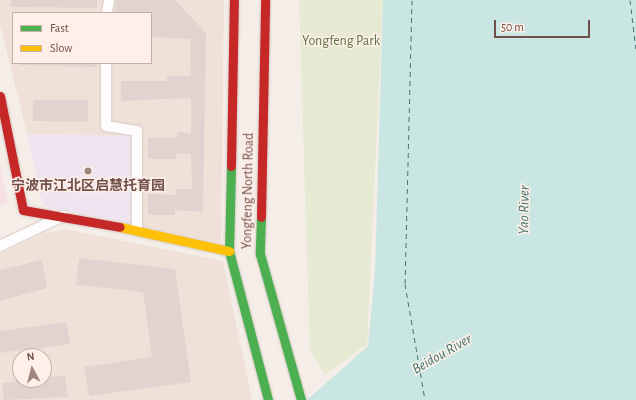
<!DOCTYPE html>
<meta charset="utf-8">
<style>
body{margin:0}
#map{position:relative;width:636px;height:400px;overflow:hidden;background:#f5ede8;font-family:"Alegreya Sans","Noto Sans SC",sans-serif}
div>[style]{position:absolute}
.residential>*{inset:0;background:#f0e1d8}
.education>*{inset:0;background:#eee5f0}
.medical>*{inset:0;background:#f7e0e5}
.green>*{inset:0;background:#e6ead3}
.water>*{inset:0;background:#cae6e2}
.ferry>*{height:1px;margin-top:-0.5px;transform-origin:0;background:repeating-linear-gradient(90deg,#407672 0 5px,transparent 0 9px)}
.building>*{inset:0;background:#e1d4d0}
.roads{filter:drop-shadow(0 0 1px #d4c9c5) drop-shadow(0 0 1px #d4c9c5)}
.street>*{height:10px;margin:-5px;padding:0 5px;transform-origin:5px;border-radius:5px;background:#fefcfc}
.fast>*{height:9px;margin:-4.5px;padding:0 4.5px;transform-origin:4.5px;border-radius:4.5px;background:#4caf50}
.slow>*{height:9px;margin:-4.5px;padding:0 4.5px;transform-origin:4.5px;border-radius:4.5px;background:#ffc107}
.jam>*{height:9px;margin:-4.5px;padding:0 4.5px;transform-origin:4.5px;border-radius:4.5px;background:#c62828}
.dots>*{width:11px;height:11px;translate:-50% -50%;box-sizing:border-box;border:2px solid #fef0e8;border-radius:50%}
span{translate:-50% -50%;white-space:nowrap;text-align:center;line-height:1.15;-webkit-text-stroke:3px #fef0e8;paint-order:stroke}
.park-label{font-size:14px;color:#5e7643}
.poi-label{font-size:14px;color:#714f4a;font-weight:700}
.street-label{font-size:14px;color:#714f4a}
.water-label{font-size:15px;color:#407672;font-style:italic}
.legend{position:absolute;left:12px;top:12px;width:140px;height:52px;box-sizing:border-box;background:#fef0e8;border:1px solid #c6b0a9;margin:0;padding:5px 7px;list-style:none;font-size:12px;color:#714f4a}
.legend li{display:flex;align-items:center;gap:8px;height:20px}
.legend b{width:20px;border:1px solid #c6b0a9}
.north{position:absolute;left:12px;top:348px;width:40px;height:40px;box-sizing:border-box;background:#fef0e8;border:1px solid #c6b0a9;border-radius:50%;rotate:353deg;font-size:11px;font-weight:700;line-height:16px;text-align:center;color:#714f4a}
.north::after{content:'';display:block;margin:auto;width:14px;height:18px;background:#9f8681;clip-path:polygon(50% 0,100% 100%,50% 72%,0 100%)}
.scale{position:absolute;left:494px;top:20px;width:96px;height:18px;box-sizing:border-box;border:2px solid #714f4a;border-top:0;padding-left:5px;font-size:12px;line-height:14px;white-space:nowrap;color:#714f4a;-webkit-text-stroke:3px #fef0e8;paint-order:stroke}
</style>
<div id="map">
<div class="residential">
<div style="clip-path:polygon(evenodd,0 0,224px 0,221px 243px,137px 225px,141px 136px,27px 134px,0 25px,0 0,13px 13px,151px 13px,151px 63px,13px 63px,13px 13px)"></div>
<div style="clip-path:polygon(evenodd,65px 229px,223px 261px,252px 400px,0 400px,0 254px,42px 234px,65px 229px,20px 356px,44px 356px,44px 380px,20px 380px,20px 356px)"></div>
</div>
<div class="education">
<div style="clip-path:polygon(27px 134px,142px 136px,137px 225px,43px 206px)"></div>
</div>
<div class="medical">
<div style="clip-path:polygon(0 166px,8px 203px,0 207px)"></div>
</div>
<div class="green">
<div style="clip-path:polygon(299px 0,383px 0,367px 344px,325px 375px,310px 351px)"></div>
</div>
<div class="water">
<div style="clip-path:polygon(383px 0,636px 0,636px 400px,307px 400px,368px 346px,375px 271px)"></div>
</div>
<div class="ferry">
<div style="left:412px;top:0;width:284px;rotate:91.4deg"></div>
<div style="left:405px;top:284px;width:118px;rotate:80.2deg"></div>
<div style="left:630px;top:0;width:49px;rotate:83deg"></div>
</div>
<div class="building">
<div style="clip-path:polygon(11px 0,97px 0,97px 8px,11px 7px)"></div>
<div style="clip-path:polygon(116px 0,175px 0,206px 33px,203px 212px,175px 210px,175px 215px,148px 215px,148px 194px,176px 195px,176px 189px,192px 189px,191px 154px,177px 154px,176px 159px,148px 159px,148px 138px,177px 138px,177px 132px,191px 133px,191px 98px,121px 101px,121px 81px,167px 81px,167px 76px,191px 76px,190px 30px,190px 39px,151px 37px,151px 13px,116px 13px)"></div>
<div style="clip-path:polygon(20px 63px,97px 63px,97px 67px,20px 65px)"></div>
<div style="clip-path:polygon(33px 100px,88px 100px,88px 122px,33px 121px)"></div>
<div style="clip-path:polygon(79px 258px,175px 269px,191px 382px,89px 396px,84px 367px,152px 357px,143px 292px,76px 285px)"></div>
<div style="clip-path:polygon(42px 260px,47px 288px,0 301px,0 270px)"></div>
<div style="clip-path:polygon(67px 322px,70px 344px,0 353px,0 331px)"></div>
<div style="clip-path:polygon(65px 375px,68px 397px,4px 400px,2px 383px)"></div>
</div>
<div class="roads">
<div class="street">
<div style="left:107px;top:13px;width:13px;rotate:-81deg"></div>
<div style="left:106px;top:63px;width:63px;rotate:90deg"></div>
<div style="left:106px;top:126px;width:31px;rotate:9deg"></div>
<div style="left:137px;top:131px;width:98px;rotate:90deg"></div>
<div style="left:0;top:246px;width:70px;rotate:-25.5deg"></div>
</div>
<div class="fast">
<div style="left:231px;top:166px;width:85px;rotate:91.3deg"></div>
<div style="left:229px;top:251px;width:154px;rotate:75.3deg"></div>
<div style="left:261px;top:217px;width:37px;rotate:92deg"></div>
<div style="left:260px;top:254px;width:152px;rotate:74.3deg"></div>
</div>
<div class="slow">
<div style="left:120px;top:227px;width:112px;rotate:12.4deg"></div>
</div>
<div class="jam">
<div style="left:0;top:96px;width:116px;rotate:78.6deg"></div>
<div style="left:23px;top:210px;width:98px;rotate:9.9deg"></div>
<div style="left:231px;top:166px;width:166px;rotate:-89deg"></div>
<div style="left:261px;top:217px;width:217px;rotate:-88.9deg"></div>
</div>
</div>
<div class="dots">
<div style="left:88px;top:171px;background:#9f8681"></div>
</div>
<div class="park-label">
<span style="left:341px;top:41px">Yongfeng Park</span>
</div>
<div class="poi-label">
<span style="left:88px;top:186px">宁波市江北区启慧托育园</span>
</div>
<div class="street-label">
<span style="left:248px;top:191px;rotate:-89deg">Yongfeng North Road</span>
</div>
<div class="water-label">
<span style="left:524px;top:210px;rotate:-89deg">Yao River</span>
<span style="left:442px;top:354px;rotate:-30deg">Beidou River</span>
</div>
<ul class="legend">
<li><b style="height:5px;background:#4caf50"></b>Fast</li>
<li><b style="height:5px;background:#ffc107"></b>Slow</li>
</ul>
<div class="north">N</div>
<div class="scale">50 m</div>
</div>
